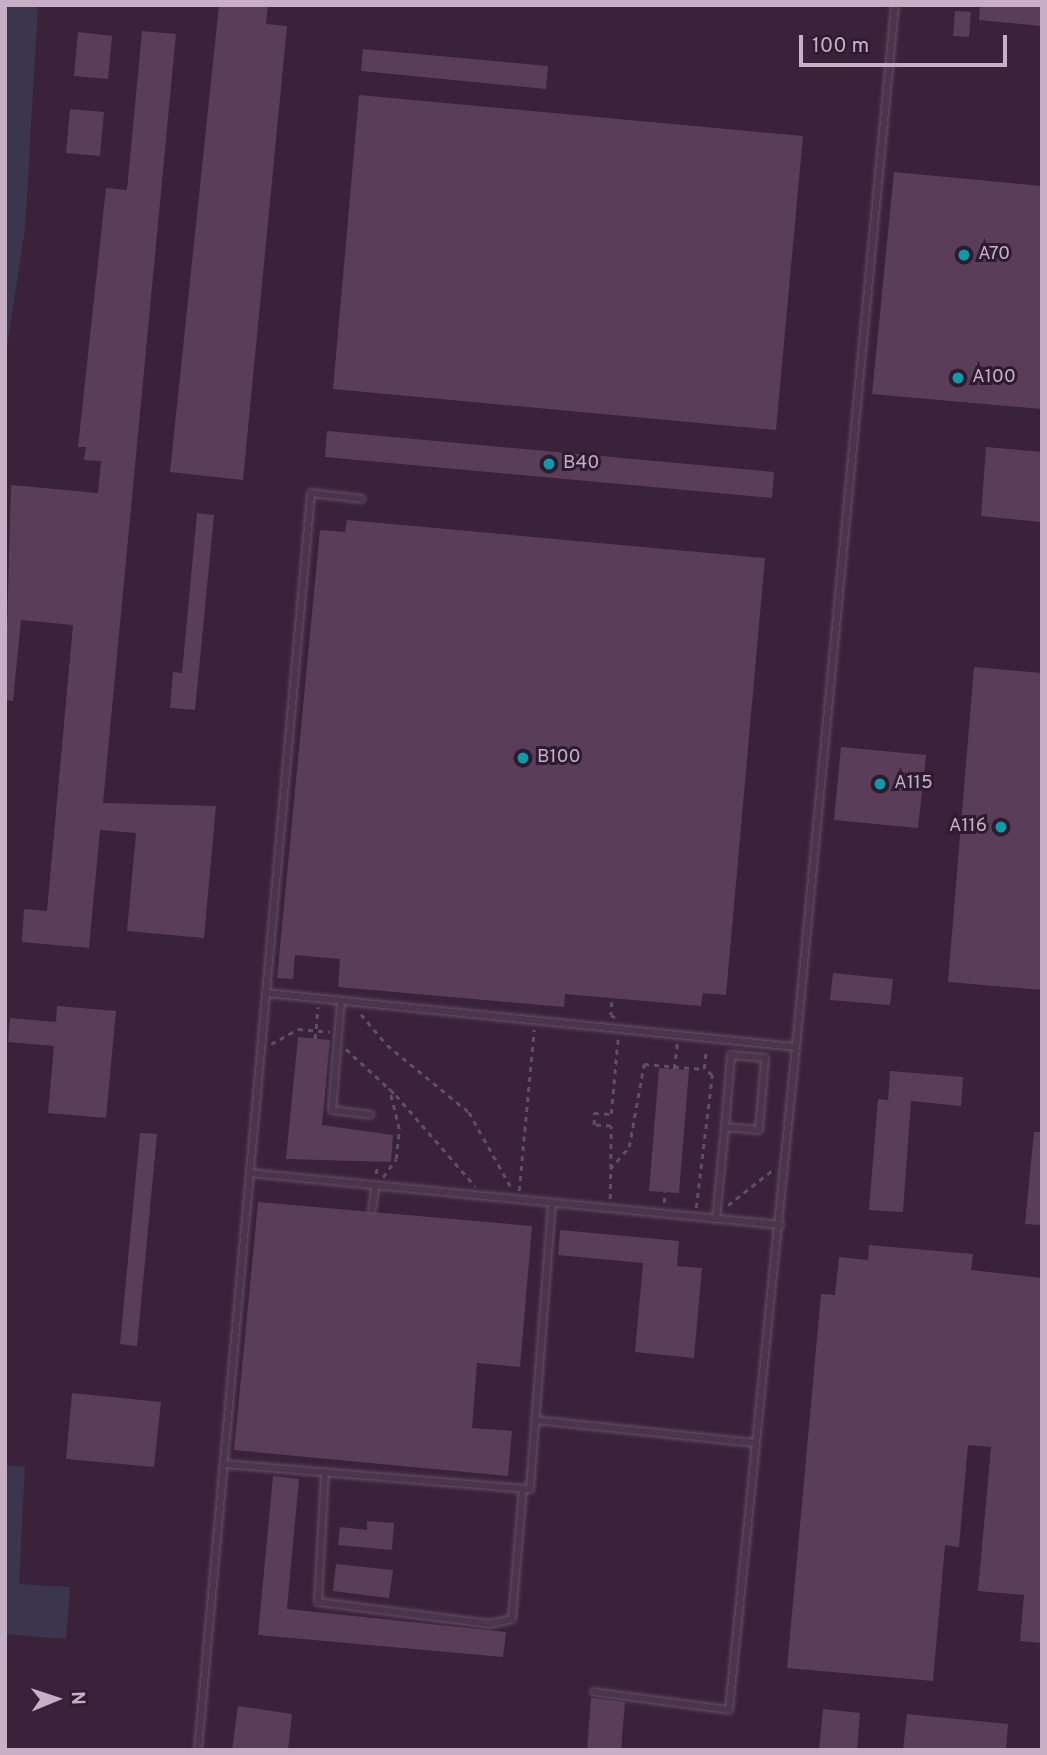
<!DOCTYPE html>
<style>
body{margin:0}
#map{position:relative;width:1047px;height:1755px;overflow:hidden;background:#3a223a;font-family:Overpass,sans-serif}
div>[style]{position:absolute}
.green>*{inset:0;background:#3c354e}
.building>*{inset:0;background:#5a3e59}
.path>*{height:2.5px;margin-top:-1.25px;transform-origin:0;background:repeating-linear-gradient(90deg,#5c4f66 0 5px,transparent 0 10px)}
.roads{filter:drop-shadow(0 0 2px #655065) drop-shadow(0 0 2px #655065)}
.lane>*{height:6px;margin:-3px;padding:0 3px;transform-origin:3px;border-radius:3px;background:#4b354a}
.dots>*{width:19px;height:19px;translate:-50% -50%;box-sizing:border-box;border:4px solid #2f1b2f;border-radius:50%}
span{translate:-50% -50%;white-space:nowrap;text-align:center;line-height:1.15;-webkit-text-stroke:6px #2f1b2f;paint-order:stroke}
.poi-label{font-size:19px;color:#c7b0c5}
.left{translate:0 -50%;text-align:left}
.right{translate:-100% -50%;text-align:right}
.frame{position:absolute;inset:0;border:7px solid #c7b0c5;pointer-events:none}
.north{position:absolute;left:21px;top:1664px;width:70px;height:70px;-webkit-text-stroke:5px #2f1b2f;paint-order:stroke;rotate:88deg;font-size:19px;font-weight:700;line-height:28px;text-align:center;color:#c7b0c5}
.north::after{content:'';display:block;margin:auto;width:24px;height:32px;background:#c7b0c5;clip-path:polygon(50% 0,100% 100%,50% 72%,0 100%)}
.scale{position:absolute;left:799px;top:35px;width:208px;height:32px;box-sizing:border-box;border:4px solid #c7b0c5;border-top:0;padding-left:9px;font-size:21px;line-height:24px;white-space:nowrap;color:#c7b0c5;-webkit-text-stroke:5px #2f1b2f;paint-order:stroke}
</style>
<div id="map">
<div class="green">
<div style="clip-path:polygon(5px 5px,38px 5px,25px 229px,5px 359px)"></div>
<div style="clip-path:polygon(5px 1465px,25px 1467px,19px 1584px,70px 1587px,66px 1639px,5px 1634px)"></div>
</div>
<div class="building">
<div style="clip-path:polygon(219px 5px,268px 5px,266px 24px,287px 26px,243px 480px,170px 472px)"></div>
<div style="clip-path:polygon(980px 5px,1042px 5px,1042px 26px,979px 20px)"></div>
<div style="clip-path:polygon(955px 11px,971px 12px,969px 37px,953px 36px)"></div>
<div style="clip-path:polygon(142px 31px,176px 34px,103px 803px,216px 806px,204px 938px,127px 931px,136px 833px,100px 830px,89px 948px,22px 942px,24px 909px,47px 911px,73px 625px,21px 620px,13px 701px,5px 700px,11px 485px,98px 493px,101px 461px,84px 460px,86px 447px,78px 447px,106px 188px,127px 190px)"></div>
<div style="clip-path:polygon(78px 32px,112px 36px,108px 79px,74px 76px)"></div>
<div style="clip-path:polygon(363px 49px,548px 66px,546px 89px,361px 71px)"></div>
<div style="clip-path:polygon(359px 95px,803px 136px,776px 430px,333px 389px)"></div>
<div style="clip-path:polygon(70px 109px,104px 112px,100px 156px,66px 153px)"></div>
<div style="clip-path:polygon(894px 172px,1042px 186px,1042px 409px,872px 394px)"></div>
<div style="clip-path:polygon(327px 431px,774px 472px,772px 498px,325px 457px)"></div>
<div style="clip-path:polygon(986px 447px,1042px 452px,1042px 522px,981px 516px)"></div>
<div style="clip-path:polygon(197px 513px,214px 515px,195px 710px,170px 708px,173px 672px,182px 673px)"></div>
<div style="clip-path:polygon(347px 520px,765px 558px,726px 995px,703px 993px,701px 1006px,565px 994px,564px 1007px,338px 987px,340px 959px,295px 955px,293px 979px,277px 978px,320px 530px,345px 532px)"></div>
<div style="clip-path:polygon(974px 667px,1042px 673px,1042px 990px,948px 982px)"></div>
<div style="clip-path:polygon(841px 747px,926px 755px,918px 828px,834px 820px)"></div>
<div style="clip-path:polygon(833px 973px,893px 979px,890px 1005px,830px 1000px)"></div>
<div style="clip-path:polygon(57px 1006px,116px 1011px,106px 1118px,48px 1113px,54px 1046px,8px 1042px,10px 1018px,56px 1022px)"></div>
<div style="clip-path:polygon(298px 1037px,330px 1040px,322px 1125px,393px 1135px,391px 1162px,286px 1159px)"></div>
<div style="clip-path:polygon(659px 1068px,689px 1070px,679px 1193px,649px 1191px)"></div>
<div style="clip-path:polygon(890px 1071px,963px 1077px,961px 1106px,911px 1101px,903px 1212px,869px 1210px,878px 1099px,888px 1100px)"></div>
<div style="clip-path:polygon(1034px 1132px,1042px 1132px,1042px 1225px,1025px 1224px)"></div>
<div style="clip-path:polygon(140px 1133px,157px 1134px,137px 1346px,120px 1344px)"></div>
<div style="clip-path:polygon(258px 1202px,532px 1226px,520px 1367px,477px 1363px,472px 1428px,512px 1431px,508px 1476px,234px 1450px)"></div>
<div style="clip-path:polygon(560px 1230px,679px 1241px,677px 1266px,702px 1268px,694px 1358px,635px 1352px,643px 1263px,558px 1255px)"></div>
<div style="clip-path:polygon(869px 1245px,973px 1254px,971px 1270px,1042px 1278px,1042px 1643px,1020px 1641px,1024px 1595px,978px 1591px,991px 1447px,968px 1445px,959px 1547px,945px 1545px,933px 1681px,787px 1668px,821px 1294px,835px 1295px,839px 1257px,868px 1260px)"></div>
<div style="clip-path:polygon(72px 1393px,161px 1402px,154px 1467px,66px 1459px)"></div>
<div style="clip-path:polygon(273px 1476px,299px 1479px,287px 1609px,506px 1632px,503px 1657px,258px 1635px)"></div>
<div style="clip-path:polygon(367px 1521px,394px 1523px,392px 1550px,338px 1545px,340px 1527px,367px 1530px)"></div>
<div style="clip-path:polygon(336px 1564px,393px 1570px,389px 1598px,333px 1591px)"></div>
<div style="clip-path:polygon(591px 1698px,625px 1702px,621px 1750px,587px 1750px)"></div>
<div style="clip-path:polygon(238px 1706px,292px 1714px,288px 1750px,232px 1750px)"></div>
<div style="clip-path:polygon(823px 1709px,860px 1713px,857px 1750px,819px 1750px)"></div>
<div style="clip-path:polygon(907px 1714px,1008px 1724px,1006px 1750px,903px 1750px)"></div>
</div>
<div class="path">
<div style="left:612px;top:1002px;width:13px;rotate:94deg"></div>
<div style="left:611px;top:1015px;width:10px;rotate:29deg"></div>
<div style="left:361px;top:1014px;width:40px;rotate:50deg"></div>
<div style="left:387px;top:1045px;width:106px;rotate:39.3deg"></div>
<div style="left:469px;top:1112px;width:88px;rotate:60.8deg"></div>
<div style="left:315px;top:1039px;width:32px;rotate:-85deg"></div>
<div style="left:271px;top:1044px;width:31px;rotate:-29deg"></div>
<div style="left:298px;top:1029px;width:32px;rotate:5deg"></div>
<div style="left:346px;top:1049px;width:68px;rotate:42.6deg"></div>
<div style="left:396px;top:1095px;width:121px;rotate:49deg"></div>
<div style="left:674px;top:1069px;width:26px;rotate:-83deg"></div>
<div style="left:610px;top:1169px;width:29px;rotate:-49deg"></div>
<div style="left:629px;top:1147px;width:84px;rotate:-79.8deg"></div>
<div style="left:644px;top:1064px;width:60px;rotate:4.8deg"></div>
<div style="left:376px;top:1174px;width:10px;rotate:-84deg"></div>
<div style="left:383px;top:1177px;width:22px;rotate:-54deg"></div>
<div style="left:396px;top:1159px;width:30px;rotate:-84deg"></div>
<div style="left:399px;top:1129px;width:42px;rotate:-103.7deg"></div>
<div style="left:519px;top:1191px;width:162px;rotate:-84.7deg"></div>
<div style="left:610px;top:1199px;width:73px;rotate:-89.2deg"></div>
<div style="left:611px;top:1126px;width:17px;rotate:-177deg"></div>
<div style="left:594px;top:1125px;width:12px;rotate:-90deg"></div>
<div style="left:594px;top:1113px;width:17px;rotate:3deg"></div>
<div style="left:611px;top:1114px;width:77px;rotate:-84.8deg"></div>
<div style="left:664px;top:1203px;width:11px;rotate:-85deg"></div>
<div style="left:728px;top:1205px;width:60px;rotate:-38.2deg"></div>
<div style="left:696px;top:1208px;width:134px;rotate:-83.1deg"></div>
<div style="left:712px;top:1075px;width:10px;rotate:-143deg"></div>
<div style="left:704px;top:1069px;width:20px;rotate:-84deg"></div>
</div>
<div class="roads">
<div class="lane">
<div style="left:266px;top:993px;width:533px;rotate:5.82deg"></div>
<div style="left:796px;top:1047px;width:1047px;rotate:-84.57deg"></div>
<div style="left:341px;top:1001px;width:109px;rotate:94.7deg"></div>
<div style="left:332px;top:1110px;width:39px;rotate:7deg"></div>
<div style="left:250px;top:1173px;width:533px;rotate:5.6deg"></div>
<div style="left:372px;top:1210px;width:22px;rotate:-82deg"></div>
<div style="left:716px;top:1219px;width:92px;rotate:-84.4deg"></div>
<div style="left:725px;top:1127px;width:34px;rotate:5deg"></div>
<div style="left:759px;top:1130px;width:72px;rotate:-85.2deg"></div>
<div style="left:765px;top:1058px;width:34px;rotate:-175deg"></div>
<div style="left:731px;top:1055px;width:72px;rotate:94.8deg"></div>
<div style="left:535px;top:1420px;width:220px;rotate:6deg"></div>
<div style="left:224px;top:1464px;width:307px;rotate:4.7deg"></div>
<div style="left:530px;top:1489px;width:286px;rotate:-85.6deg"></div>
<div style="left:325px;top:1472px;width:130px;rotate:93.1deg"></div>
<div style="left:318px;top:1602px;width:173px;rotate:7.3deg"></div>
<div style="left:490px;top:1624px;width:23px;rotate:-13deg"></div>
<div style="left:512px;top:1619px;width:131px;rotate:-85.2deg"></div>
<div style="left:594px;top:1692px;width:136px;rotate:7.6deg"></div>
<div style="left:729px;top:1710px;width:666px;rotate:-84.23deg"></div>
<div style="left:198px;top:1750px;width:1262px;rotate:-84.86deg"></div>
<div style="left:311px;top:493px;width:51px;rotate:6.7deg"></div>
</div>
</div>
<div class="dots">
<div style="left:964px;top:255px;background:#0f9aa8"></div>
<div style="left:958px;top:378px;background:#0f9aa8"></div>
<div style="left:549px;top:464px;background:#0f9aa8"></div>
<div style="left:523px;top:758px;background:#0f9aa8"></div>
<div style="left:880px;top:784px;background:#0f9aa8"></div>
<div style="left:1001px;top:827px;background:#0f9aa8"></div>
</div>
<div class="poi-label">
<span class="left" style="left:978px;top:255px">A70</span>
<span class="left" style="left:972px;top:378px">A100</span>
<span class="left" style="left:563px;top:464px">B40</span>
<span class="left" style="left:537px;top:758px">B100</span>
<span class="left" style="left:894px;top:784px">A115</span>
<span class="right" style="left:987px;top:827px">A116</span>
</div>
<div class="frame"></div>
<div class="north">N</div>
<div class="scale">100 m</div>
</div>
